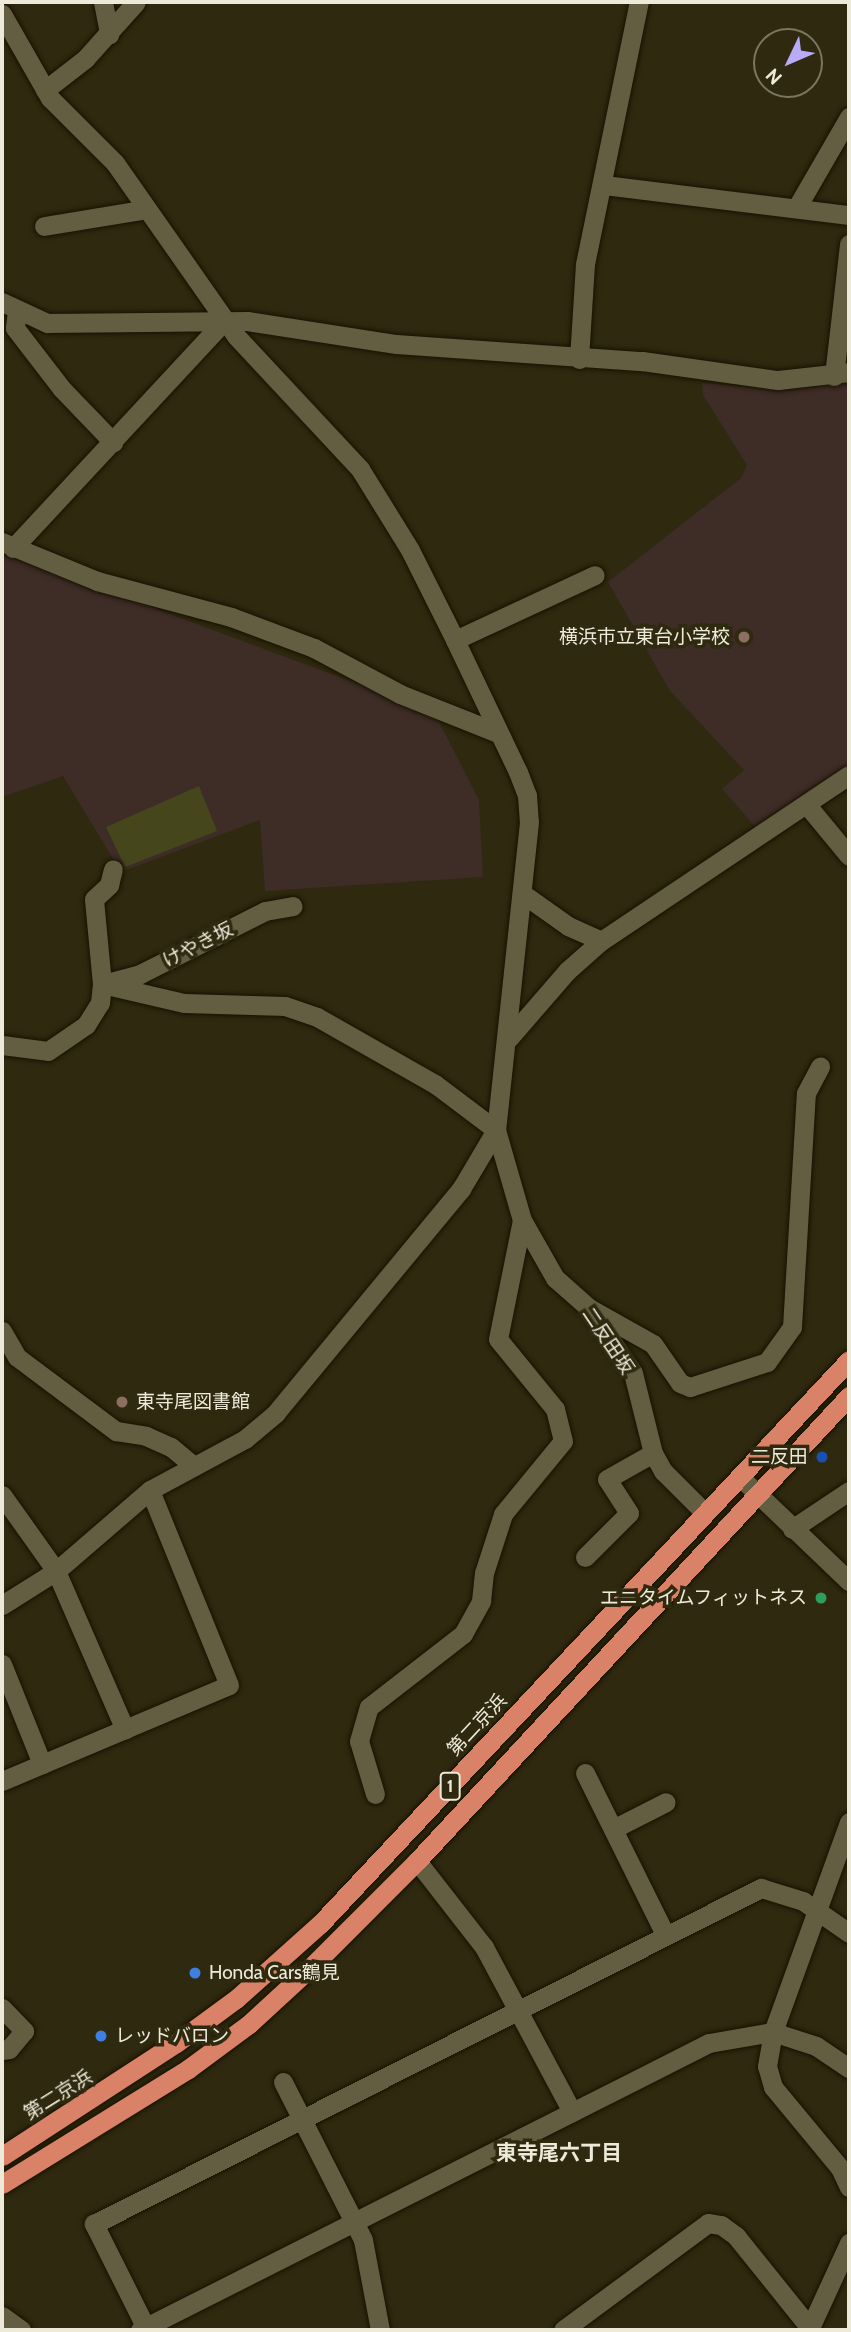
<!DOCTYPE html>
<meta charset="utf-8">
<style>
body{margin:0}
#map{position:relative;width:851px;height:2332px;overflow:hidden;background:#2f290f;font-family:Cabin,"Noto Sans JP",sans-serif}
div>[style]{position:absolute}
.education>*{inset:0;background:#3e2c26}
.green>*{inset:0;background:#45461b}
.roads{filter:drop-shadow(0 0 2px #171200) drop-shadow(0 0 2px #171200)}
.minor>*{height:19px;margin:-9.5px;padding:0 9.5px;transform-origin:9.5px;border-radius:9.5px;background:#635d41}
.tertiary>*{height:19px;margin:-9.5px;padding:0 9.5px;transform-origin:9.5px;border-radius:9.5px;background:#635d41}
.trunk>*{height:19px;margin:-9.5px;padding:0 9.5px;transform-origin:9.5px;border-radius:9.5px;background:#da8268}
.dots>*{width:19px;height:19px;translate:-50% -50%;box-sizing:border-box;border:4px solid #2f290f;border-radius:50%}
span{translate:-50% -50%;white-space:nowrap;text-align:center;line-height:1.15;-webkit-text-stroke:7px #2f290f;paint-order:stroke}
.shield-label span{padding:2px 5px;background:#2f290f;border:2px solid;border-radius:5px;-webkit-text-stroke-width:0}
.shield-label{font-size:18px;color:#edeada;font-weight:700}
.poi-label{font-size:19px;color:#edeada}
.right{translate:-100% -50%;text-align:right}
.left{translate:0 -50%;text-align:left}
.street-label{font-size:19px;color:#edeada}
.neighbourhood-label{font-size:21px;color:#edeada;font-weight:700}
.frame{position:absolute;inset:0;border:4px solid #edeada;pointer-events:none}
.north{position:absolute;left:753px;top:28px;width:70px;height:70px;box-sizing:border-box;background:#2f290f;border:2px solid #7b7660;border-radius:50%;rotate:226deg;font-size:19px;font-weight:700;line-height:28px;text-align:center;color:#edeada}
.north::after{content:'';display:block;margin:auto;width:24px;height:32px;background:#b8abf7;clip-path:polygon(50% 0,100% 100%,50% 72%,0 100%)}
</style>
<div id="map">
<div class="education">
<div style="clip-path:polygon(849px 380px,849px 768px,759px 831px,722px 789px,744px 770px,670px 691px,608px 582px,741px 478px,747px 465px,703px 395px,702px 383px,790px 391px)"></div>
<div style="clip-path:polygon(2px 552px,434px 712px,479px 800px,483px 877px,265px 891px,260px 820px,121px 872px,63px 776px,2px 797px)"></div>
</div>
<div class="green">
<div style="clip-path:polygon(199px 786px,217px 831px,125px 867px,106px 827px)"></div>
</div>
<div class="roads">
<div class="minor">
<div style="left:103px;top:2px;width:33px;rotate:79deg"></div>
<div style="left:2px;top:14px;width:97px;rotate:60.3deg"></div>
<div style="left:50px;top:98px;width:92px;rotate:45deg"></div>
<div style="left:115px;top:163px;width:211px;rotate:55deg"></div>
<div style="left:236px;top:336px;width:182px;rotate:47deg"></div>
<div style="left:360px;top:469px;width:95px;rotate:58.3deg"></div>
<div style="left:410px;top:550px;width:101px;rotate:63.4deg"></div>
<div style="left:455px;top:640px;width:146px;rotate:64.5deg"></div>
<div style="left:518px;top:772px;width:25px;rotate:69deg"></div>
<div style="left:527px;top:795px;width:27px;rotate:86deg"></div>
<div style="left:529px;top:822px;width:310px;rotate:96.1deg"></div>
<div style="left:496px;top:1130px;width:69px;rotate:120.7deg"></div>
<div style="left:461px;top:1189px;width:291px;rotate:129.6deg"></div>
<div style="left:276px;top:1413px;width:40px;rotate:140deg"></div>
<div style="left:245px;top:1439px;width:108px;rotate:151.8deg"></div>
<div style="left:150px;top:1490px;width:124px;rotate:139.2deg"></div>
<div style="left:56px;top:1571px;width:64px;rotate:147.8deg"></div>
<div style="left:604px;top:185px;width:247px;rotate:7deg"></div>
<div style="left:797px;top:207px;width:104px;rotate:-60deg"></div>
<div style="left:44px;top:226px;width:104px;rotate:-9.4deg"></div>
<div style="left:2px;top:302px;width:50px;rotate:25deg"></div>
<div style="left:47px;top:323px;width:200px;rotate:-0.6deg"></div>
<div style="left:247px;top:321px;width:151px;rotate:8.8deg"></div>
<div style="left:396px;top:344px;width:247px;rotate:4deg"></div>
<div style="left:642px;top:361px;width:137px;rotate:8deg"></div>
<div style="left:778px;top:380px;width:71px;rotate:-6.4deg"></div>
<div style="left:17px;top:311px;width:17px;rotate:97deg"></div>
<div style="left:15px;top:328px;width:77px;rotate:52.4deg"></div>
<div style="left:62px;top:389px;width:74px;rotate:46.1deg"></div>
<div style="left:579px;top:359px;width:95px;rotate:-86.4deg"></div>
<div style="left:585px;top:264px;width:268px;rotate:-78.4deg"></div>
<div style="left:834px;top:376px;width:133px;rotate:-83.5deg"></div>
<div style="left:2px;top:542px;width:103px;rotate:22.3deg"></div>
<div style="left:97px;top:581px;width:139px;rotate:15deg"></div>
<div style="left:231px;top:617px;width:89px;rotate:20.5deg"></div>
<div style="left:314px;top:648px;width:98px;rotate:28.1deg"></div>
<div style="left:400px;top:694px;width:105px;rotate:21.7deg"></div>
<div style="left:13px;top:548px;width:311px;rotate:-47.1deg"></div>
<div style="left:455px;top:640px;width:154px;rotate:-24.9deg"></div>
<div style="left:807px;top:805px;width:66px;rotate:50.5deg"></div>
<div style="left:523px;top:894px;width:55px;rotate:35.4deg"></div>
<div style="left:568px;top:926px;width:36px;rotate:24deg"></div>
<div style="left:107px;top:983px;width:34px;rotate:-15deg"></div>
<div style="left:140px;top:974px;width:140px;rotate:-26.7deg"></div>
<div style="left:265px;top:911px;width:28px;rotate:-10deg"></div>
<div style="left:102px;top:984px;width:84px;rotate:13deg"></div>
<div style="left:184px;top:1003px;width:101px;rotate:1.7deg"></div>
<div style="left:285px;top:1006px;width:34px;rotate:19deg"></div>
<div style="left:317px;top:1017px;width:136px;rotate:29.6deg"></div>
<div style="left:435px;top:1084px;width:76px;rotate:37deg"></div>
<div style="left:509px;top:1038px;width:89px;rotate:-49.1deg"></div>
<div style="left:567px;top:971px;width:45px;rotate:-41.4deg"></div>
<div style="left:601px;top:941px;width:298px;rotate:-33.8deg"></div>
<div style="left:2px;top:1045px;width:46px;rotate:7.4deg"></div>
<div style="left:48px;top:1051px;width:46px;rotate:-34.4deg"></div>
<div style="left:86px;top:1025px;width:26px;rotate:-58deg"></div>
<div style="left:100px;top:1003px;width:19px;rotate:-84deg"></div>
<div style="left:102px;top:984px;width:85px;rotate:-95.4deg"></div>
<div style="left:94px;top:899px;width:21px;rotate:-43deg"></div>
<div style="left:109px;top:885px;width:16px;rotate:-76deg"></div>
<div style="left:496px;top:1130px;width:94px;rotate:73.9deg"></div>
<div style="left:522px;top:1220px;width:67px;rotate:60.4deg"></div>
<div style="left:555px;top:1278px;width:45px;rotate:41.4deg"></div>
<div style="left:589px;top:1308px;width:78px;rotate:55.9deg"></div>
<div style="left:633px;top:1373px;width:82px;rotate:76deg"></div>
<div style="left:653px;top:1453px;width:21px;rotate:61deg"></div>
<div style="left:663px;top:1471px;width:59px;rotate:45deg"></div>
<div style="left:589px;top:1308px;width:73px;rotate:29.4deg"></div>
<div style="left:653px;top:1344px;width:47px;rotate:55.3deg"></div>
<div style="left:680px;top:1383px;width:11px;rotate:22deg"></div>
<div style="left:690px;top:1387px;width:81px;rotate:-18deg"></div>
<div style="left:767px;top:1362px;width:43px;rotate:-54.5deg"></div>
<div style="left:792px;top:1327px;width:234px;rotate:-86.6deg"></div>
<div style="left:806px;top:1093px;width:30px;rotate:-62deg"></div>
<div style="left:2px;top:1331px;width:30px;rotate:60deg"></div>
<div style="left:17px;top:1357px;width:124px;rotate:36.8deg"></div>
<div style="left:116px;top:1431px;width:30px;rotate:9deg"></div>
<div style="left:146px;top:1436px;width:27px;rotate:24deg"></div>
<div style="left:171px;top:1447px;width:30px;rotate:40deg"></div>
<div style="left:2px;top:1495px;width:93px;rotate:54.6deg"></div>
<div style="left:56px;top:1571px;width:173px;rotate:66.5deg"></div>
<div style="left:792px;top:1529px;width:69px;rotate:-33.7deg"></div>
<div style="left:585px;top:1557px;width:62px;rotate:-45deg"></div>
<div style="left:629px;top:1513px;width:40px;rotate:-122.9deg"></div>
<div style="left:607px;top:1479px;width:53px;rotate:-29.5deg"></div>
<div style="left:2px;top:1664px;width:108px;rotate:68.2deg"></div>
<div style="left:585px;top:1773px;width:180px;rotate:63.6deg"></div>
<div style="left:2px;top:1781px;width:246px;rotate:-22.9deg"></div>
<div style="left:229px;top:1685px;width:210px;rotate:-112.1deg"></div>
<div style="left:375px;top:1794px;width:55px;rotate:-106.8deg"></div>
<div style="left:359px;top:1741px;width:35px;rotate:-74deg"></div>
<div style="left:369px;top:1707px;width:119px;rotate:-37.8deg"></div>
<div style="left:463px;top:1634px;width:38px;rotate:-61deg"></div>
<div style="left:481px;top:1601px;width:28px;rotate:-84deg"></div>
<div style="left:484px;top:1573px;width:62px;rotate:-72.1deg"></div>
<div style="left:503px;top:1514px;width:94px;rotate:-50.6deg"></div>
<div style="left:563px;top:1441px;width:33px;rotate:-104deg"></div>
<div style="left:555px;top:1409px;width:90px;rotate:-129.2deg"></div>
<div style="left:498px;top:1339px;width:121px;rotate:-78.6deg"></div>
<div style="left:613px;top:1829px;width:59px;rotate:-27deg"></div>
<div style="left:417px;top:1861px;width:109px;rotate:52.1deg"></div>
<div style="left:484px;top:1947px;width:187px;rotate:61.9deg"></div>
<div style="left:2px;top:2008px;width:32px;rotate:46deg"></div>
<div style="left:24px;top:2031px;width:23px;rotate:130deg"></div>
<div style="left:9px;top:2049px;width:7px;rotate:172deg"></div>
<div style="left:283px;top:2082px;width:177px;rotate:63.1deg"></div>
<div style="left:363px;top:2240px;width:92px;rotate:79.3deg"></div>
<div style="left:147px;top:2330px;width:119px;rotate:-116.6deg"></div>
<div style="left:94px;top:2224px;width:747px;rotate:-26.74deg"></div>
<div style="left:761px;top:1888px;width:44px;rotate:17.2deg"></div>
<div style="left:803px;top:1901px;width:56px;rotate:34.8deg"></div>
<div style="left:563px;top:2330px;width:180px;rotate:-36.4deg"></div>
<div style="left:708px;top:2223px;width:13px;rotate:9deg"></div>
<div style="left:721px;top:2225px;width:19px;rotate:36deg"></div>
<div style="left:736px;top:2236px;width:118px;rotate:51.2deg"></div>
</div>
<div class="tertiary">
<div style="left:45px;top:90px;width:51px;rotate:-37.8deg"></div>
<div style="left:85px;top:59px;width:76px;rotate:-48.2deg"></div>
<div style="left:740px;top:1477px;width:151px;rotate:43.7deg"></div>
<div style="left:849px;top:1822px;width:223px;rotate:109.9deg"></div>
<div style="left:773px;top:2032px;width:35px;rotate:100deg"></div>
<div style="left:767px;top:2066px;width:22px;rotate:74deg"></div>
<div style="left:773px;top:2087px;width:105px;rotate:50.4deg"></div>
<div style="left:840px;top:2168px;width:21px;rotate:65deg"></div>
<div style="left:2px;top:2316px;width:24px;rotate:36deg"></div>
<div style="left:140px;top:2330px;width:637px;rotate:-26.77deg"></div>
<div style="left:709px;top:2043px;width:65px;rotate:-9.8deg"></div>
<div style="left:773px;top:2032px;width:45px;rotate:18deg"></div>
<div style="left:816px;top:2046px;width:40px;rotate:34deg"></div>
<div style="left:809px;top:2330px;width:96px;rotate:-65.3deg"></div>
</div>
<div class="trunk">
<div style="left:2px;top:2156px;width:207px;rotate:-33deg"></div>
<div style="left:176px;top:2043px;width:74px;rotate:-36.3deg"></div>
<div style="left:236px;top:1999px;width:113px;rotate:-41.8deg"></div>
<div style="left:320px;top:1924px;width:773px;rotate:-46.83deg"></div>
<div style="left:2px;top:2184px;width:219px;rotate:-31.7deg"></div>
<div style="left:188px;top:2069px;width:76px;rotate:-36.4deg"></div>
<div style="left:249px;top:2024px;width:86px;rotate:-42.6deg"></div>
<div style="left:312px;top:1966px;width:148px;rotate:-45deg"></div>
<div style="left:417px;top:1861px;width:635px;rotate:-47.11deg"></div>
</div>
</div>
<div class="dots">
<div style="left:744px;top:637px;background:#8d6e63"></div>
<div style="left:122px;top:1402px;background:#8d6e63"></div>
<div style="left:822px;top:1457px;background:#1a4fb4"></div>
<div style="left:821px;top:1598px;background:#2e9e5b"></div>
<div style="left:195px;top:1973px;background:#3f7fe0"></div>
<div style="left:101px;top:2036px;background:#3f7fe0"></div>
</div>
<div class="shield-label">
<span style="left:450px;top:1786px">1</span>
</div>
<div class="poi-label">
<span class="right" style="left:730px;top:637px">横浜市立東台小学校</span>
<span class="left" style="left:136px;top:1402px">東寺尾図書館</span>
<span class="right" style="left:808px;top:1457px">二反田</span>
<span class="right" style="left:807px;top:1598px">エニタイムフィットネス</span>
<span class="left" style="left:209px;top:1973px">Honda Cars鶴見</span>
<span class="left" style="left:115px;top:2036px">レッドバロン</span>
</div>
<div class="street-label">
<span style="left:198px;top:945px;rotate:-27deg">けやき坂</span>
<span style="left:608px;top:1341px;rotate:56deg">二反田坂</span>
<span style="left:477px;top:1725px;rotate:-47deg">第二京浜</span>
<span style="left:58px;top:2095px;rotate:-32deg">第二京浜</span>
</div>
<div class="neighbourhood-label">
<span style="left:559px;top:2153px">東寺尾六丁目</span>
</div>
<div class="frame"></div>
<div class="north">N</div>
</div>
